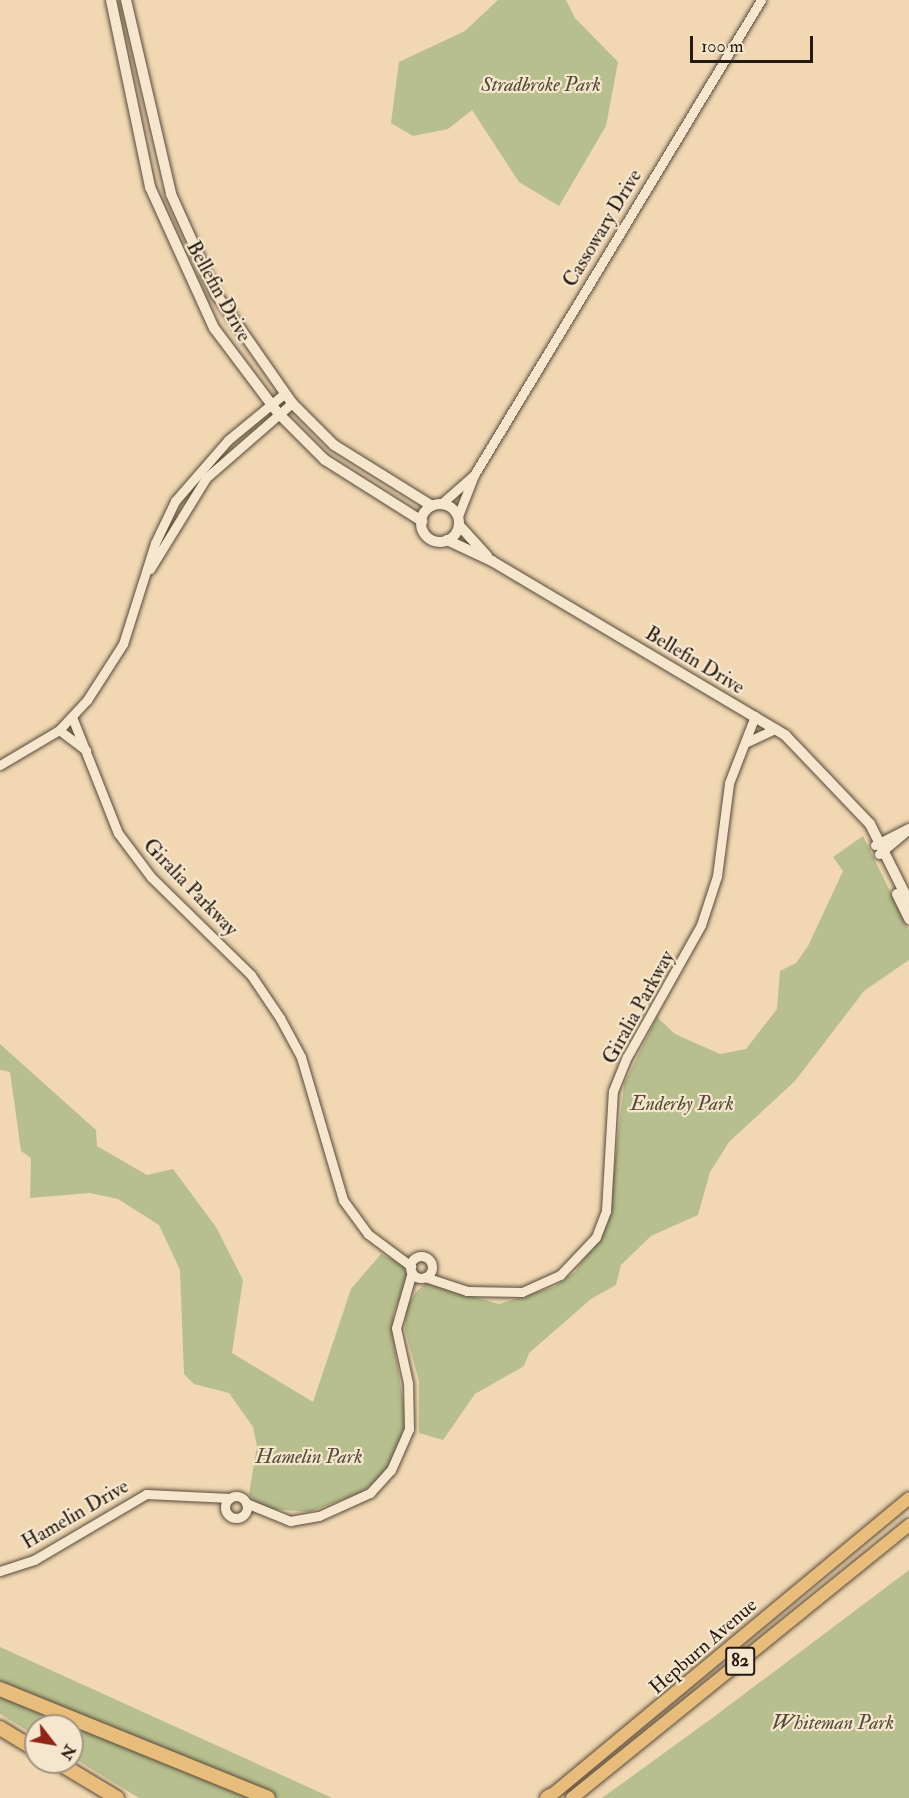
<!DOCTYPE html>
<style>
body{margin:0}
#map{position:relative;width:909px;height:1798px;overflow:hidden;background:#f1d8b3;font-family:"IM FELL Double Pica",serif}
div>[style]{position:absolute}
.green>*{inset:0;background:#b7bf8e}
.roads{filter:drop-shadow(0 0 2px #584a3a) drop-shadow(0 0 2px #584a3a)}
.tertiary>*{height:9px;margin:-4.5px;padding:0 4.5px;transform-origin:4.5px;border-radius:4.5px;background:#f6e6ce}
.tertiary>.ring{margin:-4.5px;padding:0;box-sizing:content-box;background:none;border:9px solid #f6e6ce;border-radius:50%}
.secondary>*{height:10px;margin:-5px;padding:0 5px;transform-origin:5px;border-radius:5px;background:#f6e6ce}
.secondary>.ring{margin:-5px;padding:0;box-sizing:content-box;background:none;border:10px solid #f6e6ce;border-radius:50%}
.primary>*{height:12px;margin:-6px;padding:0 6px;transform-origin:6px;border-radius:6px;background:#e8bc7a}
.motorway>*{height:14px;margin:-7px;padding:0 7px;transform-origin:7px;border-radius:7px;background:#e8bc7a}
span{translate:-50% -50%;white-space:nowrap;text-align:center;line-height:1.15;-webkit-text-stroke:4.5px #f6e6ce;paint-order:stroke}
.shield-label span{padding:2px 4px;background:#f6e6ce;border:2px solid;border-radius:4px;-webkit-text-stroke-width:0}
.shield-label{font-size:18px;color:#251a11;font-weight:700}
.park-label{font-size:20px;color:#514c36;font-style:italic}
.street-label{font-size:20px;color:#251a11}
.north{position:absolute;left:24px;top:1714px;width:60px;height:60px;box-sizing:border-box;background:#f6e6ce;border:2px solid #a29482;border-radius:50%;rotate:121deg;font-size:16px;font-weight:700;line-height:24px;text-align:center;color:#251a11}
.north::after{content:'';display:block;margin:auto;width:21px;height:27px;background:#8f2418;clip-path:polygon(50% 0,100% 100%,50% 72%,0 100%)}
.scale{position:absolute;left:690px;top:36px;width:123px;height:27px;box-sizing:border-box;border:3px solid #251a11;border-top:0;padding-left:8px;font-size:18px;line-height:21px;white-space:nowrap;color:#251a11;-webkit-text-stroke:4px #f6e6ce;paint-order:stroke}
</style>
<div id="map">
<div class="green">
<div style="clip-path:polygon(498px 0,566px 0,575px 18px,618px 62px,606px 126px,559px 206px,519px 182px,472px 110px,448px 129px,413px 136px,391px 123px,399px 62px,465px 31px)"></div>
<div style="clip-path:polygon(863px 836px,909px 930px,909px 960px,864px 991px,795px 1081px,729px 1142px,710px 1172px,698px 1215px,651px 1236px,621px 1265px,616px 1285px,591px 1299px,529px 1353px,524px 1366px,475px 1394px,443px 1440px,419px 1433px,419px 1381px,405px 1330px,406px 1308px,416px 1292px,426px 1283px,499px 1304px,554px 1287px,575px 1272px,608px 1223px,624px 1084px,657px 1017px,675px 1034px,720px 1054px,746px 1049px,777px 1009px,780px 971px,796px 963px,808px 946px,843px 871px,833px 857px)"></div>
<div style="clip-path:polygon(0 1044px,96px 1130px,97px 1146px,147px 1175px,173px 1169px,216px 1227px,243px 1280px,232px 1353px,313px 1402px,351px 1289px,381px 1254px,403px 1265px,408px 1276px,393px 1315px,393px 1337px,406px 1420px,398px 1451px,380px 1478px,360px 1493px,309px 1512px,260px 1508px,249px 1494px,257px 1446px,253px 1427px,229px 1393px,194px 1384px,184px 1374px,180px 1270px,159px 1225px,118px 1199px,90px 1193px,30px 1198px,31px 1158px,21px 1151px,10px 1072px,0 1070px)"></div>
<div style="clip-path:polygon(909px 1570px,909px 1798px,602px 1798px,715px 1716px)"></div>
<div style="clip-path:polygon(0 1647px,330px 1797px,331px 1798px,139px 1798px,72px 1757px,72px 1726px,36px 1726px,36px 1736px,0 1714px)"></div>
</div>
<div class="roads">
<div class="tertiary">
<div style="left:441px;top:504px;width:44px;rotate:-41.3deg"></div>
<div style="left:474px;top:475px;width:555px;rotate:-58.86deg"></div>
<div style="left:458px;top:516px;width:44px;rotate:-68.7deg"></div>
<div style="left:150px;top:569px;width:107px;rotate:-58.4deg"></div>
<div style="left:206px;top:478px;width:114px;rotate:-41.1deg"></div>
<div style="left:72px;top:717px;width:125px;rotate:68.4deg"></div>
<div style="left:118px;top:833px;width:55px;rotate:53.1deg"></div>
<div style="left:151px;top:877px;width:140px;rotate:44.4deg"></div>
<div style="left:251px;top:975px;width:52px;rotate:56deg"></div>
<div style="left:280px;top:1018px;width:44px;rotate:61.7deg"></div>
<div style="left:301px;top:1057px;width:149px;rotate:73.6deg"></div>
<div style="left:343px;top:1200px;width:42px;rotate:53.7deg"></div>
<div style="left:368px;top:1234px;width:54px;rotate:36.7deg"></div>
<div style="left:59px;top:730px;width:34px;rotate:37deg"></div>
<div style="left:747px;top:742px;width:31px;rotate:-25deg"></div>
<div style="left:0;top:765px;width:69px;rotate:-30.7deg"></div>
<div style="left:59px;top:730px;width:41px;rotate:-47deg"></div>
<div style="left:87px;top:700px;width:67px;rotate:-57.3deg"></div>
<div style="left:123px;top:644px;width:106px;rotate:-72.4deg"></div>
<div style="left:155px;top:543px;width:47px;rotate:-64.5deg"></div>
<div style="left:175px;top:501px;width:81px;rotate:-49deg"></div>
<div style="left:228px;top:440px;width:74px;rotate:-39.5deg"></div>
<div style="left:875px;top:845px;width:38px;rotate:-27deg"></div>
<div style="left:879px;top:854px;width:39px;rotate:-40deg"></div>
<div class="ring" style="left:410px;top:1256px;width:13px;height:13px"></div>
<div style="left:425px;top:1277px;width:44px;rotate:18.4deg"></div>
<div style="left:467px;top:1291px;width:55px;rotate:1deg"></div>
<div style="left:522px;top:1292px;width:42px;rotate:-24.1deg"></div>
<div style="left:560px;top:1275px;width:52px;rotate:-46.5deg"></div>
<div style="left:596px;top:1237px;width:28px;rotate:-69deg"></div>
<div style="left:606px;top:1211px;width:120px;rotate:-86.7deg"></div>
<div style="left:613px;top:1091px;width:37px;rotate:-68deg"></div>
<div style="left:627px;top:1057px;width:151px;rotate:-60.7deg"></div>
<div style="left:701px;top:925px;width:52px;rotate:-71.9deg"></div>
<div style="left:717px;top:876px;width:94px;rotate:-82.6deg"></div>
<div style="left:729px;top:783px;width:72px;rotate:-68.8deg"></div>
<div class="ring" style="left:225px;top:1496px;width:13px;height:13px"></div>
<div style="left:246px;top:1503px;width:48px;rotate:22.2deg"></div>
<div style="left:290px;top:1521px;width:29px;rotate:-10deg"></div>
<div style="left:319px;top:1516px;width:56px;rotate:-24.3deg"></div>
<div style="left:370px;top:1493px;width:31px;rotate:-48deg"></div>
<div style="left:391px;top:1470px;width:45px;rotate:-66.3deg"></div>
<div style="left:409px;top:1429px;width:46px;rotate:-91.2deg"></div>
<div style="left:408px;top:1383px;width:56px;rotate:-102.3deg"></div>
<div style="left:396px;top:1328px;width:58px;rotate:-74.1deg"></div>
<div style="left:0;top:1571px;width:36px;rotate:-18deg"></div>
<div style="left:34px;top:1560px;width:130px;rotate:-30.5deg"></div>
<div style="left:146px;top:1494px;width:84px;rotate:2.7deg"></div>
</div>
<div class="secondary">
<div style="left:111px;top:0;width:191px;rotate:78.2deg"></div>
<div style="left:150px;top:187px;width:155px;rotate:65.6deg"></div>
<div style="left:214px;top:328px;width:106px;rotate:53deg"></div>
<div style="left:278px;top:413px;width:66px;rotate:45deg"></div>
<div style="left:325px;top:460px;width:115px;rotate:32.2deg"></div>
<div style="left:126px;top:0;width:199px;rotate:76.9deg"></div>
<div style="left:171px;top:194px;width:110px;rotate:65.8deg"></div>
<div style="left:216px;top:294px;width:133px;rotate:55.1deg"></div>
<div style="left:292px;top:403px;width:59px;rotate:45deg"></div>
<div style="left:334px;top:445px;width:115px;rotate:31.9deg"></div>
<div class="ring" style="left:421px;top:504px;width:28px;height:28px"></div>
<div style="left:459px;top:525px;width:42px;rotate:47.9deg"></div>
<div style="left:447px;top:540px;width:50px;rotate:25deg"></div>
<div style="left:492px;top:561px;width:341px;rotate:30.7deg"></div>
<div style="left:785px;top:735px;width:123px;rotate:46.3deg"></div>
<div style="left:870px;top:824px;width:87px;rotate:63.4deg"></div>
<div style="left:897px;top:894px;width:28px;rotate:64deg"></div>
</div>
<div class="primary">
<div style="left:548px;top:1798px;width:469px;rotate:-39.7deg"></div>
<div style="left:572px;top:1798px;width:434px;rotate:-39deg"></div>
</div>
<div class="motorway">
<div style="left:0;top:1689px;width:289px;rotate:22.1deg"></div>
<div style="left:0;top:1728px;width:42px;rotate:31.4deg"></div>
<div style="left:57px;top:1762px;width:70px;rotate:31deg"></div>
<div style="left:547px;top:1798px;width:4px;rotate:-34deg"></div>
</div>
</div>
<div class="shield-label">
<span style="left:740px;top:1661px">82</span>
</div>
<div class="park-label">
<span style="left:541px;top:84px">Stradbroke Park</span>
<span style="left:682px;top:1103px">Enderby Park</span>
<span style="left:309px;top:1456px">Hamelin Park</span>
<span style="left:833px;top:1722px">Whiteman Park</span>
</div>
<div class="street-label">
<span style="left:602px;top:228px;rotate:-59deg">Cassowary Drive</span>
<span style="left:219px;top:291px;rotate:61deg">Bellefin Drive</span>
<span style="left:695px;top:660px;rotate:31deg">Bellefin Drive</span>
<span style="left:191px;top:887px;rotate:46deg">Giralia Parkway</span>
<span style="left:638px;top:1007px;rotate:-61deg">Giralia Parkway</span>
<span style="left:75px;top:1514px;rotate:-30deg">Hamelin Drive</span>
<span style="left:703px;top:1646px;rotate:-41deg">Hepburn Avenue</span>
</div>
<div class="north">N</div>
<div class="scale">100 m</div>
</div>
